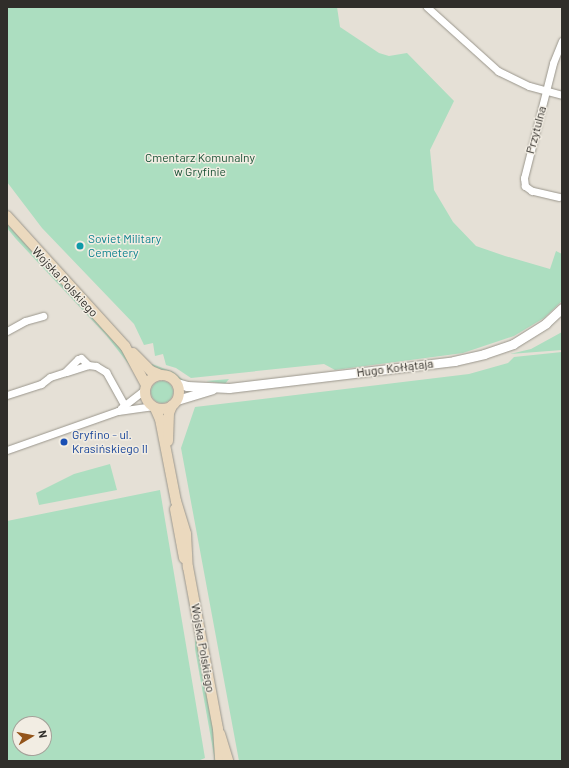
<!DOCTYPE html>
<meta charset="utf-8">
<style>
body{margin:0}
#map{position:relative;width:569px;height:768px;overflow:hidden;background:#e5e0d6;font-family:Barlow,sans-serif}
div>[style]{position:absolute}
.green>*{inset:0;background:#acdec0}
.round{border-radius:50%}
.roads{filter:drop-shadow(0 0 1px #9a968c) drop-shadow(0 0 1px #9a968c)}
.minor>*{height:7px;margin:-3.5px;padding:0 3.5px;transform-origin:3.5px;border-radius:3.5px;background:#fff}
.tertiary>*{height:9px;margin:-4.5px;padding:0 4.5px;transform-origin:4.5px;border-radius:4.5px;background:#fff}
.secondary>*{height:10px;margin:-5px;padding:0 5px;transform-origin:5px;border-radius:5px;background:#ebd9be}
.secondary>.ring{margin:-5px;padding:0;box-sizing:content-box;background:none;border:10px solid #ebd9be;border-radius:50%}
.dots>*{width:11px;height:11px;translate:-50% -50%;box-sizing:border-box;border:2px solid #f2ede3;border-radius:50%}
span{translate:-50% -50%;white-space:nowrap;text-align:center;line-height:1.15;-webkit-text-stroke:3px #f2ede3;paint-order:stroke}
.street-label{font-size:12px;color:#302e2a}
.park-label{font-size:12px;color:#195135}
.culture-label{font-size:12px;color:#0d838f}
.left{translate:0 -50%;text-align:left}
.transit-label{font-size:12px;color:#164399}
.frame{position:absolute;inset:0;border:8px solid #302e2a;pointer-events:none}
.north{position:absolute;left:12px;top:716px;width:40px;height:40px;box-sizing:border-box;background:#f2ede3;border:1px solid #a4a199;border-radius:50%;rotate:80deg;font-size:11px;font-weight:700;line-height:16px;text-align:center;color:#302e2a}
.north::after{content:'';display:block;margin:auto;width:14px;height:18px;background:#93541a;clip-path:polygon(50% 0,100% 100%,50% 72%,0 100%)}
</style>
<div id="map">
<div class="green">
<div style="clip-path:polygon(7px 7px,337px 7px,340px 27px,379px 53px,389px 56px,407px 53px,454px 101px,430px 150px,434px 190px,453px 222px,476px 246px,505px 256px,550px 269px,556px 251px,562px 254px,562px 301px,544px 318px,514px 336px,463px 353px,335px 370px,324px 364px,191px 378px,176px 368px,166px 365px,163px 354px,155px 356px,153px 343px,144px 345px,134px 324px,42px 228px,7px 182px)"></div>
<div style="clip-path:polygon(7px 224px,123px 351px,134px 371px,106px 335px,16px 239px,7px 228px)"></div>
<div style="clip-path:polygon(562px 332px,562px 350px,510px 354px,531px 349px)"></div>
<div style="clip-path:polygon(562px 352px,562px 761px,239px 761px,181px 448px,195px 407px,469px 374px,508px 363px,514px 357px)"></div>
<div style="clip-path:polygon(152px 364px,173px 372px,187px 383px,150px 366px)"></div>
<div style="clip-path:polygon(229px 379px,225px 384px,206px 381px)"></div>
<div class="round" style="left:151px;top:381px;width:22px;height:22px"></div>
<div style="clip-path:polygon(110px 464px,117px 490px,39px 505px,36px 493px,74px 474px)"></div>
<div style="clip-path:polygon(evenodd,160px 490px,205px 758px,198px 761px,7px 761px,7px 521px,160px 490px,20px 724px,44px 724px,44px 748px,20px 748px,20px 724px)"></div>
<div style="clip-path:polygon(195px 624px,214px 726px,215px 761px,195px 649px)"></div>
</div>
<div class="roads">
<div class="minor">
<div style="left:427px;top:7px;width:96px;rotate:42deg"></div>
<div style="left:498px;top:71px;width:34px;rotate:26deg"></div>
<div style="left:529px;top:86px;width:34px;rotate:15deg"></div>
<div style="left:559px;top:197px;width:28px;rotate:-167deg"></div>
<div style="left:532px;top:191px;width:9px;rotate:-144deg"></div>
<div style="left:525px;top:186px;width:8px;rotate:-97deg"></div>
<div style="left:524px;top:178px;width:119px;rotate:-75.8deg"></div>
<div style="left:553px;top:63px;width:24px;rotate:-68deg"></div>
<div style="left:7px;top:331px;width:21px;rotate:-29deg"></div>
<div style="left:25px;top:321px;width:19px;rotate:-16deg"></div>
<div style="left:67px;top:372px;width:22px;rotate:-18deg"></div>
<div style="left:88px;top:365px;width:8px;rotate:7deg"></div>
<div style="left:96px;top:366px;width:12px;rotate:31deg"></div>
<div style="left:106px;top:372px;width:38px;rotate:61deg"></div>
<div style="left:7px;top:395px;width:36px;rotate:-18deg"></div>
<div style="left:41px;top:384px;width:11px;rotate:-38deg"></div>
<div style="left:50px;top:377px;width:16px;rotate:-18deg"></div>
<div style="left:65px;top:372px;width:18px;rotate:-45deg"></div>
<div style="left:78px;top:359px;width:3px;rotate:-18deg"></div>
<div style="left:81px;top:358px;width:10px;rotate:45deg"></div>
<div style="left:121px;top:408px;width:31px;rotate:-38deg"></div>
<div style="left:7px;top:450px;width:118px;rotate:-19.4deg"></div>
<div style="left:118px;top:411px;width:34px;rotate:-8deg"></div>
</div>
<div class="tertiary">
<div style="left:177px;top:383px;width:10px;rotate:17deg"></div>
<div style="left:187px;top:386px;width:42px;rotate:2.7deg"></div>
<div style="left:229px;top:388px;width:227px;rotate:-6.8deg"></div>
<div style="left:454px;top:361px;width:31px;rotate:-13deg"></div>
<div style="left:484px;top:354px;width:31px;rotate:-19deg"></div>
<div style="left:513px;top:344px;width:39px;rotate:-32deg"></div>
<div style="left:546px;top:323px;width:22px;rotate:-43deg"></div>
<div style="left:177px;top:400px;width:37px;rotate:-17deg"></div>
</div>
<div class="secondary">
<div style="left:7px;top:216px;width:176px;rotate:47.8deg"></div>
<div style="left:125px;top:346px;width:44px;rotate:61.7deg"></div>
<div style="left:133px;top:353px;width:25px;rotate:45deg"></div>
<div style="left:151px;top:371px;width:11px;rotate:22deg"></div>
<div class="ring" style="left:145px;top:375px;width:24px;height:24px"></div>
<div style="left:155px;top:408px;width:12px;rotate:66deg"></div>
<div style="left:160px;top:419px;width:84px;rotate:79deg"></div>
<div style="left:176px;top:501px;width:34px;rotate:73deg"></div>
<div style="left:186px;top:534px;width:33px;rotate:87deg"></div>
<div style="left:188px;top:567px;width:165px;rotate:79.5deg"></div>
<div style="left:218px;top:729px;width:32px;rotate:86deg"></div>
<div style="left:168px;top:441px;width:28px;rotate:-88deg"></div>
<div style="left:169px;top:413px;width:8px;rotate:-67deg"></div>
<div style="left:175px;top:509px;width:50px;rotate:79.6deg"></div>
<div style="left:220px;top:734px;width:28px;rotate:73deg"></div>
</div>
</div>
<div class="dots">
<div style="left:80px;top:246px;background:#0f9aa8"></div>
<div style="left:64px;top:442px;background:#1a4fb4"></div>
</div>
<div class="street-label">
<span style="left:536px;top:130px;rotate:-75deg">Przytulna</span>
<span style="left:65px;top:282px;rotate:47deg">Wojska Polskiego</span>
<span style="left:395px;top:368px;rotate:-7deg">Hugo Kołłątaja</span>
<span style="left:203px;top:648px;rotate:80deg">Wojska Polskiego</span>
</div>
<div class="park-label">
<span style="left:200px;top:165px">Cmentarz Komunalny<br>w Gryfinie</span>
</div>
<div class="culture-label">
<span class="left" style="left:88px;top:246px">Soviet Military<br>Cemetery</span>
</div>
<div class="transit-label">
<span class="left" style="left:72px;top:442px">Gryfino - ul.<br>Krasińskiego II</span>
</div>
<div class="frame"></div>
<div class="north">N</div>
</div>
